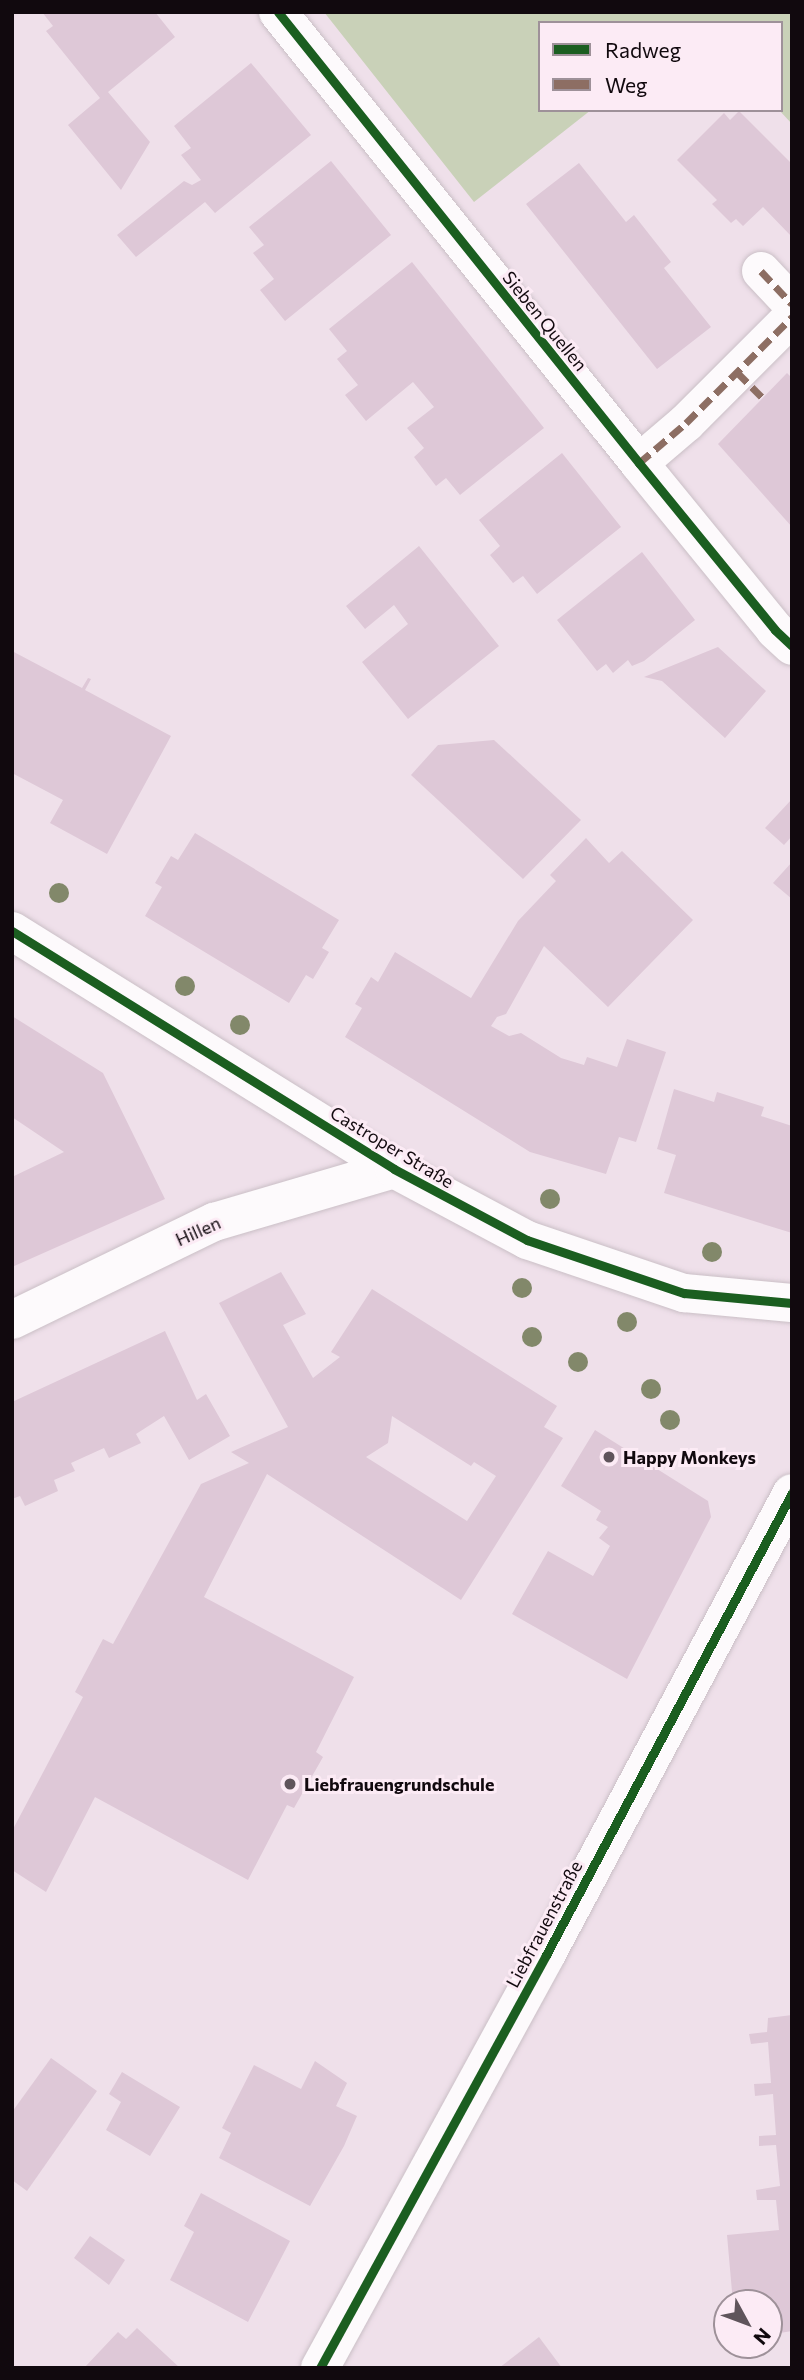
<!DOCTYPE html>
<meta charset="utf-8">
<style>
body{margin:0}
#map{position:relative;width:804px;height:2380px;overflow:hidden;background:#efe0ea;font-family:Commissioner,sans-serif}
div>[style]{position:absolute}
.green>*{inset:0;background:#c9d1b8}
.building>*{inset:0;background:#dec8d7}
.roads{filter:drop-shadow(0 0 2px #cabfc6) drop-shadow(0 0 2px #cabfc6)}
.minor>*{height:38px;margin:-19px;padding:0 19px;transform-origin:19px;border-radius:19px;background:#fdfafc}
.major>*{height:38px;margin:-19px;padding:0 19px;transform-origin:19px;border-radius:19px;background:#fdfafc}
.quiet>*{height:7px;margin-top:-3.5px;transform-origin:0;background:repeating-linear-gradient(90deg,#8d6e63 0 14px,transparent 0 21px)}
.cycleway>*{height:9px;margin:-4.5px;padding:0 4.5px;transform-origin:4.5px;border-radius:4.5px;background:#1b5e20}
.trees>*{width:20px;height:20px;margin:-10px;border-radius:50%;background:#82886a}
.dots>*{width:19px;height:19px;translate:-50% -50%;box-sizing:border-box;border:4px solid #fcebf5;border-radius:50%}
span{translate:-50% -50%;white-space:nowrap;text-align:center;line-height:1.15;-webkit-text-stroke:6px #fcebf5;paint-order:stroke}
.street-label{font-size:18px;color:#11090e}
.poi-label{font-size:18px;color:#11090e;font-weight:700}
.left{translate:0 -50%;text-align:left}
.frame{position:absolute;inset:0;border:14px solid #11090e;pointer-events:none}
.legend{position:absolute;left:538px;top:21px;width:245px;height:91px;box-sizing:border-box;background:#fcebf5;border:2px solid #9e9199;margin:0;padding:9px 12px;list-style:none;font-size:21px;color:#11090e}
.legend li{display:flex;align-items:center;gap:14px;height:35px}
.legend b{width:35px;border:2px solid #9e9199}
.north{position:absolute;left:713px;top:2289px;width:70px;height:70px;box-sizing:border-box;background:#fcebf5;border:2px solid #9e9199;border-radius:50%;rotate:131deg;font-size:19px;font-weight:700;line-height:28px;text-align:center;color:#11090e}
.north::after{content:'';display:block;margin:auto;width:24px;height:32px;background:#5f545b;clip-path:polygon(50% 0,100% 100%,50% 72%,0 100%)}
</style>
<div id="map">
<div class="green">
<div style="clip-path:polygon(324px 12px,792px 12px,792px 124px,779px 110px,781px 110px,781px 23px,540px 23px,540px 110px,591px 110px,474px 202px)"></div>
</div>
<div class="building">
<div style="clip-path:polygon(42px 12px,155px 12px,175px 37px,108px 92px,150px 142px,121px 190px,68px 125px,100px 98px,46px 31px,53px 26px)"></div>
<div style="clip-path:polygon(251px 63px,311px 135px,215px 213px,205px 202px,136px 257px,117px 235px,184px 181px,192px 185px,201px 180px,181px 155px,191px 148px,174px 126px)"></div>
<div style="clip-path:polygon(739px 111px,792px 164px,792px 237px,763px 207px,743px 226px,736px 219px,731px 223px,712px 204px,717px 200px,677px 160px,724px 113px,730px 120px)"></div>
<div style="clip-path:polygon(331px 161px,391px 235px,285px 321px,260px 290px,274px 279px,253px 253px,264px 245px,249px 227px)"></div>
<div style="clip-path:polygon(579px 163px,626px 222px,634px 215px,671px 262px,664px 268px,711px 327px,657px 369px,526px 204px)"></div>
<div style="clip-path:polygon(412px 262px,544px 428px,460px 495px,446px 478px,436px 486px,414px 457px,424px 448px,407px 428px,434px 407px,424px 395px,413px 382px,366px 421px,345px 395px,358px 385px,337px 359px,347px 351px,329px 329px)"></div>
<div style="clip-path:polygon(787px 373px,792px 378px,792px 527px,718px 444px)"></div>
<div style="clip-path:polygon(562px 453px,621px 527px,537px 594px,523px 576px,513px 583px,490px 555px,500px 546px,479px 520px)"></div>
<div style="clip-path:polygon(419px 546px,499px 646px,408px 719px,362px 662px,408px 624px,394px 605px,365px 629px,346px 606px)"></div>
<div style="clip-path:polygon(642px 552px,695px 620px,644px 661px,632px 666px,628px 660px,613px 673px,606px 664px,597px 671px,557px 620px)"></div>
<div style="clip-path:polygon(718px 647px,766px 691px,725px 738px,662px 681px,644px 677px)"></div>
<div style="clip-path:polygon(12px 651px,82px 688px,88px 678px,91px 679px,85px 690px,171px 736px,107px 854px,50px 823px,63px 800px,12px 773px)"></div>
<div style="clip-path:polygon(494px 740px,581px 820px,523px 879px,411px 775px,438px 745px)"></div>
<div style="clip-path:polygon(792px 799px,792px 836px,784px 845px,765px 828px)"></div>
<div style="clip-path:polygon(195px 833px,339px 920px,322px 948px,329px 952px,313px 979px,306px 975px,289px 1003px,145px 916px,162px 887px,155px 883px,171px 856px,178px 860px)"></div>
<div style="clip-path:polygon(586px 838px,609px 863px,622px 851px,693px 920px,608px 1007px,544px 946px,506px 1014px,497px 1017px,491px 1026px,509px 1036px,521px 1033px,561px 1058px,584px 1065px,587px 1057px,617px 1067px,627px 1039px,666px 1052px,636px 1142px,619px 1137px,606px 1174px,530px 1152px,345px 1037px,362px 1008px,355px 1004px,371px 977px,378px 982px,395px 952px,471px 998px,518px 921px,556px 881px,550px 875px)"></div>
<div style="clip-path:polygon(792px 862px,792px 899px,773px 883px)"></div>
<div style="clip-path:polygon(12px 1016px,103px 1073px,165px 1199px,12px 1267px,12px 1177px,64px 1152px,12px 1117px)"></div>
<div style="clip-path:polygon(674px 1089px,714px 1102px,717px 1092px,764px 1107px,761px 1116px,792px 1126px,792px 1233px,664px 1193px,676px 1155px,657px 1149px)"></div>
<div style="clip-path:polygon(evenodd,281px 1272px,306px 1314px,283px 1325px,313px 1378px,340px 1357px,331px 1352px,372px 1289px,557px 1406px,544px 1427px,563px 1438px,461px 1600px,267px 1474px,204px 1597px,354px 1677px,316px 1752px,323px 1757px,294px 1808px,287px 1805px,248px 1880px,95px 1797px,46px 1892px,12px 1870px,12px 1831px,83px 1697px,75px 1692px,103px 1639px,113px 1644px,201px 1484px,249px 1463px,231px 1452px,288px 1427px,219px 1303px,281px 1272px,392px 1416px,471px 1466px,474px 1462px,496px 1476px,467px 1521px,366px 1457px,388px 1443px,392px 1416px)"></div>
<div style="clip-path:polygon(165px 1331px,197px 1400px,206px 1394px,230px 1436px,189px 1460px,164px 1416px,136px 1434px,141px 1443px,109px 1458px,104px 1448px,71px 1463px,75px 1471px,54px 1480px,58px 1491px,25px 1506px,20px 1496px,12px 1499px,12px 1402px)"></div>
<div style="clip-path:polygon(595px 1430px,708px 1501px,711px 1517px,627px 1679px,512px 1614px,548px 1551px,593px 1576px,610px 1546px,599px 1538px,608px 1527px,596px 1520px,601px 1511px,561px 1486px)"></div>
<div style="clip-path:polygon(792px 2015px,792px 2331px,780px 2333px,781px 2328px,769px 2329px,769px 2303px,733px 2303px,727px 2235px,779px 2230px,776px 2200px,757px 2200px,756px 2190px,780px 2186px,776px 2145px,759px 2146px,759px 2136px,776px 2135px,773px 2094px,755px 2096px,754px 2084px,771px 2083px,768px 2042px,751px 2044px,749px 2034px,767px 2032px,768px 2018px)"></div>
<div style="clip-path:polygon(51px 2058px,97px 2091px,27px 2191px,12px 2180px,12px 2112px)"></div>
<div style="clip-path:polygon(315px 2061px,347px 2083px,336px 2106px,357px 2116px,344px 2146px,310px 2206px,219px 2158px,231px 2133px,222px 2128px,254px 2065px,301px 2089px)"></div>
<div style="clip-path:polygon(122px 2072px,180px 2107px,150px 2156px,106px 2130px,121px 2102px,109px 2094px)"></div>
<div style="clip-path:polygon(201px 2193px,290px 2241px,248px 2322px,170px 2280px,194px 2232px,184px 2226px)"></div>
<div style="clip-path:polygon(90px 2236px,125px 2260px,109px 2285px,74px 2258px)"></div>
<div style="clip-path:polygon(137px 2328px,180px 2368px,84px 2368px,118px 2332px,126px 2339px)"></div>
<div style="clip-path:polygon(539px 2337px,562px 2368px,499px 2368px)"></div>
</div>
<div class="roads">
<div class="minor">
<div style="left:278px;top:12px;width:578px;rotate:51.32deg"></div>
<div style="left:639px;top:463px;width:215px;rotate:50.8deg"></div>
<div style="left:775px;top:630px;width:23px;rotate:43deg"></div>
<div style="left:761px;top:271px;width:45px;rotate:46.8deg"></div>
<div style="left:639px;top:463px;width:62px;rotate:-40.4deg"></div>
<div style="left:686px;top:423px;width:150px;rotate:-45deg"></div>
<div style="left:12px;top:1320px;width:225px;rotate:-25.9deg"></div>
<div style="left:214px;top:1222px;width:188px;rotate:-16.4deg"></div>
<div style="left:320px;top:2368px;width:471px;rotate:-61.3deg"></div>
<div style="left:546px;top:1955px;width:523px;rotate:-61.97deg"></div>
</div>
<div class="major">
<div style="left:12px;top:931px;width:450px;rotate:31.9deg"></div>
<div style="left:394px;top:1169px;width:151px;rotate:28.1deg"></div>
<div style="left:527px;top:1240px;width:166px;rotate:18.7deg"></div>
<div style="left:684px;top:1293px;width:108px;rotate:5.3deg"></div>
</div>
</div>
<div class="quiet">
<div style="left:761px;top:271px;width:45px;rotate:46.8deg"></div>
<div style="left:737px;top:372px;width:37px;rotate:45deg"></div>
<div style="left:639px;top:463px;width:62px;rotate:-40.4deg"></div>
<div style="left:686px;top:423px;width:150px;rotate:-45deg"></div>
</div>
<div class="cycleway">
<div style="left:278px;top:12px;width:578px;rotate:51.32deg"></div>
<div style="left:639px;top:463px;width:215px;rotate:50.8deg"></div>
<div style="left:775px;top:630px;width:23px;rotate:43deg"></div>
<div style="left:12px;top:931px;width:450px;rotate:31.9deg"></div>
<div style="left:394px;top:1169px;width:151px;rotate:28.1deg"></div>
<div style="left:527px;top:1240px;width:166px;rotate:18.7deg"></div>
<div style="left:684px;top:1293px;width:108px;rotate:5.3deg"></div>
<div style="left:320px;top:2368px;width:471px;rotate:-61.3deg"></div>
<div style="left:546px;top:1955px;width:523px;rotate:-61.97deg"></div>
</div>
<div class="trees">
<div style="left:59px;top:893px"></div>
<div style="left:185px;top:986px"></div>
<div style="left:240px;top:1025px"></div>
<div style="left:550px;top:1199px"></div>
<div style="left:712px;top:1252px"></div>
<div style="left:522px;top:1288px"></div>
<div style="left:627px;top:1322px"></div>
<div style="left:532px;top:1337px"></div>
<div style="left:578px;top:1362px"></div>
<div style="left:651px;top:1389px"></div>
<div style="left:670px;top:1420px"></div>
</div>
<div class="dots">
<div style="left:609px;top:1457px;background:#5f545b"></div>
<div style="left:290px;top:1784px;background:#5f545b"></div>
</div>
<div class="street-label">
<span style="left:545px;top:321px;rotate:51deg">Sieben Quellen</span>
<span style="left:392px;top:1147px;rotate:31deg">Castroper Straße</span>
<span style="left:198px;top:1231px;rotate:-24deg">Hillen</span>
<span style="left:544px;top:1924px;rotate:-62deg">Liebfrauenstraße</span>
</div>
<div class="poi-label">
<span class="left" style="left:623px;top:1457px">Happy Monkeys</span>
<span class="left" style="left:304px;top:1784px">Liebfrauengrundschule</span>
</div>
<div class="frame"></div>
<ul class="legend">
<li><b style="height:9px;background:#1b5e20"></b>Radweg</li>
<li><b style="height:9px;background:#8d6e63"></b>Weg</li>
</ul>
<div class="north">N</div>
</div>
